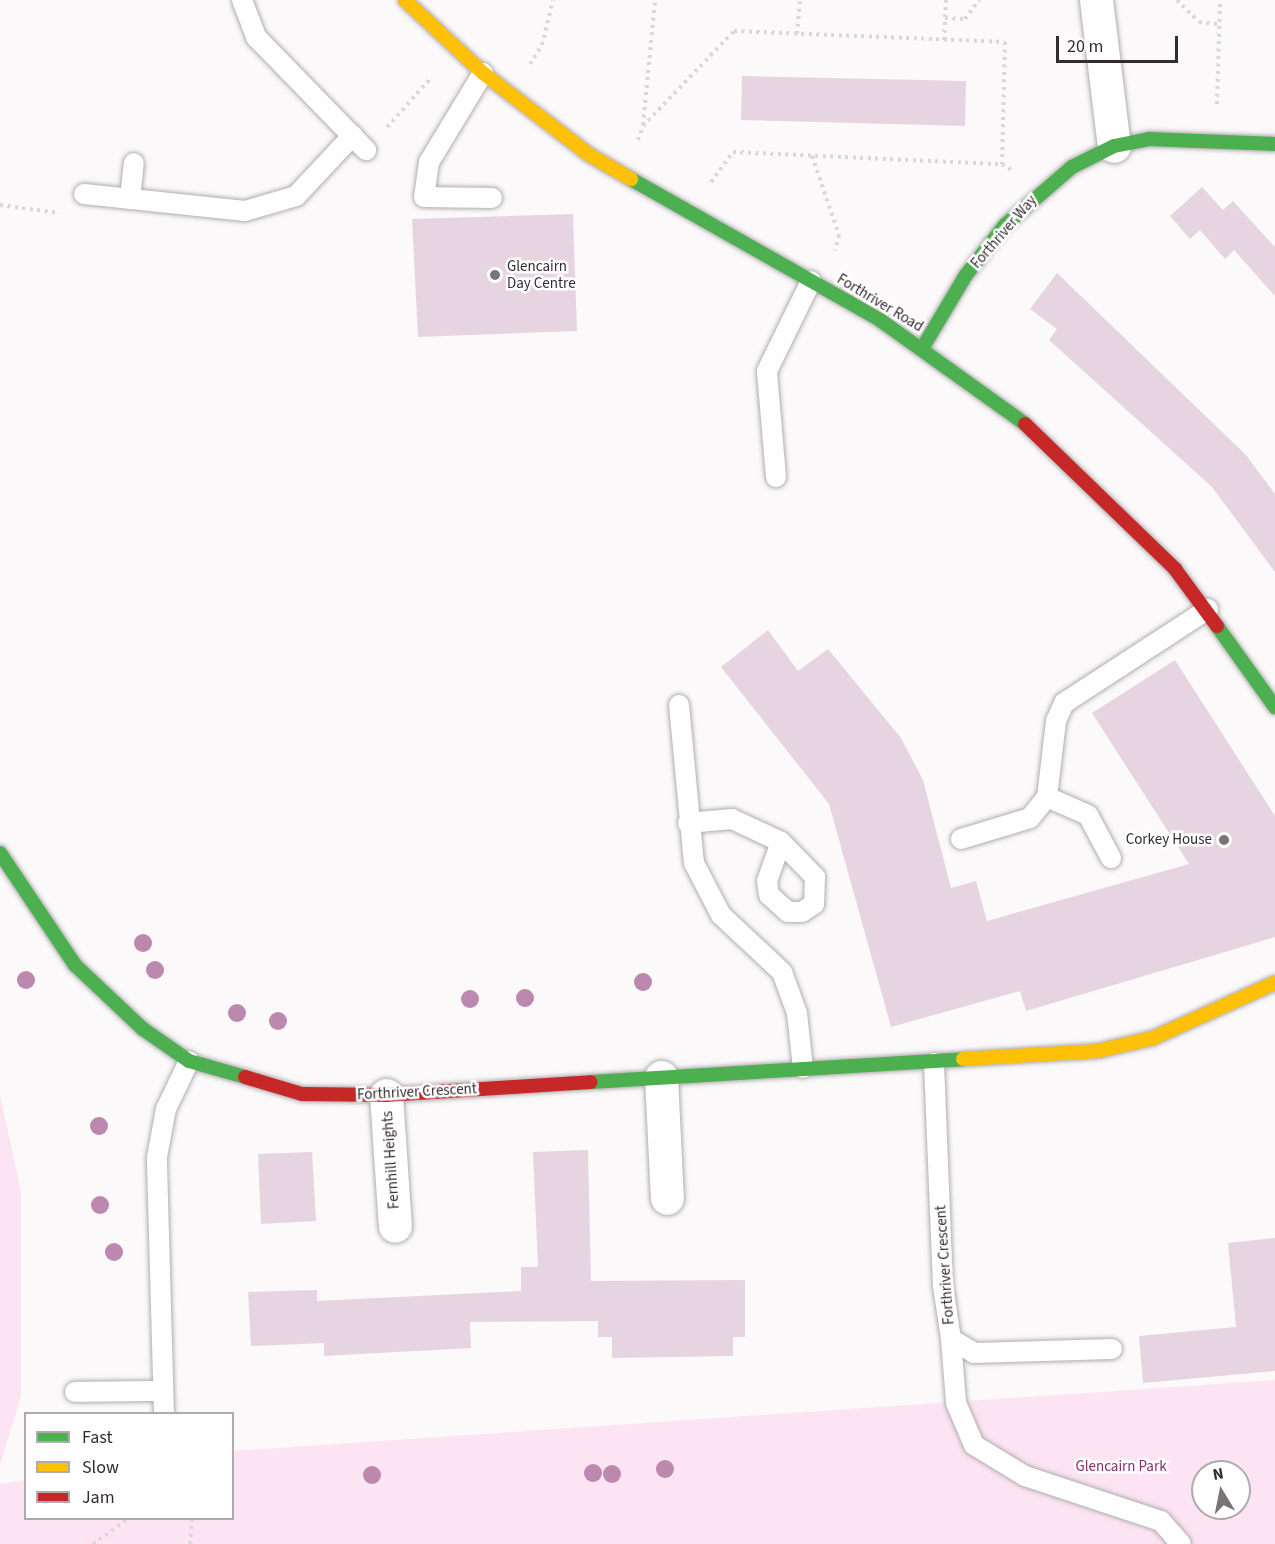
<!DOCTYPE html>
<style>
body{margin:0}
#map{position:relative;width:1275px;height:1544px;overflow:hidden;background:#fbf9fa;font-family:"Source Sans 3",sans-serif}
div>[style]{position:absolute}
.green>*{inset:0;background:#fde4f3}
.building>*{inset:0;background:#e6d5e0}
.path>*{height:4px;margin-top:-2px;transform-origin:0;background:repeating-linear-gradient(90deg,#d8d8d8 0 3px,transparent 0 7.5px)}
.roads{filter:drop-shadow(0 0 2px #b1adaf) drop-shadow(0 0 2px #b1adaf)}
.lane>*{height:20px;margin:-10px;padding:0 10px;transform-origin:10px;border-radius:10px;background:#fefefe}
.street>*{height:33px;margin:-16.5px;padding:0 16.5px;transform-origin:16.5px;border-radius:16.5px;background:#fefefe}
.fast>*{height:14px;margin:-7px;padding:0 7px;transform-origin:7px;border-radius:7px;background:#4caf50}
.slow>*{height:14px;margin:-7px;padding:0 7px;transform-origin:7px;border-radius:7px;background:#ffc107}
.jam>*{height:14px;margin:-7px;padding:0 7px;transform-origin:7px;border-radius:7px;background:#c62828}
.trees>*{width:18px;height:18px;margin:-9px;border-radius:50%;background:#bc88ae}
.dots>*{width:16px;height:16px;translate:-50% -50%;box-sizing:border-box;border:3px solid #fff;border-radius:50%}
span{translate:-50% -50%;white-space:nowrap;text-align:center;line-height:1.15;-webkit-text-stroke:5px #fff;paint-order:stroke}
.street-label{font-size:15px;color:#342b31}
.poi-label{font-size:15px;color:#342b31}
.left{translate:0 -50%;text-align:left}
.right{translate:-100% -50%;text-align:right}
.park-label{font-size:15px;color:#882b6f}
.legend{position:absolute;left:24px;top:1412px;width:210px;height:108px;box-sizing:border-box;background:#fff;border:2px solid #aeaaad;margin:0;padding:8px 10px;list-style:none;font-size:18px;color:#342b31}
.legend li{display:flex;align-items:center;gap:12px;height:30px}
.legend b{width:30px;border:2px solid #aeaaad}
.north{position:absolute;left:1191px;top:1460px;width:60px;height:60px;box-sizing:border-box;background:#fff;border:2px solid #aeaaad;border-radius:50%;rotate:350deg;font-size:16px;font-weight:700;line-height:24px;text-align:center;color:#342b31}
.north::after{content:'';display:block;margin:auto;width:21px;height:27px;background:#7a7377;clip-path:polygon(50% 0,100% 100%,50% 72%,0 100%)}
.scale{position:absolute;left:1056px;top:36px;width:122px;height:27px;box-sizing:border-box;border:3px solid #342b31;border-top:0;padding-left:8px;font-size:18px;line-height:21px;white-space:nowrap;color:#342b31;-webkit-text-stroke:4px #fff;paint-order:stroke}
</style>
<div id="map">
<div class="green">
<div style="clip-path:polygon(0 1095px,21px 1191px,21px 1397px,0 1465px)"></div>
<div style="clip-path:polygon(evenodd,1275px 1380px,1275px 1544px,0 1544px,0 1484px,25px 1480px,26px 1518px,232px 1518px,233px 1451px,1275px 1380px,1203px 1472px,1239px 1472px,1239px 1508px,1203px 1508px,1203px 1472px)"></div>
</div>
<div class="building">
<div style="clip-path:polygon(742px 76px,966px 81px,965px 126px,741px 120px)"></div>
<div style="clip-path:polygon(1202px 187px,1223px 210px,1233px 201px,1275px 247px,1275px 296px,1234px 250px,1225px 259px,1200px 230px,1190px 239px,1170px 216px)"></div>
<div style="clip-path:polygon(573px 214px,577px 331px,418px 337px,412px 219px)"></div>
<div style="clip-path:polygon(1057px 273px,1246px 455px,1275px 494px,1275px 572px,1212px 487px,1049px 340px,1057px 329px,1030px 309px)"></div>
<div style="clip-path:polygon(768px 630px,798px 671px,828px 649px,901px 738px,923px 780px,951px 888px,976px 881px,987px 921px,1189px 864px,1092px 713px,1175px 660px,1275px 816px,1275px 937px,1026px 1011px,1020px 991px,891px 1027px,829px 804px,721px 667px)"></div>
<div style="clip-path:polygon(588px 1150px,591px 1281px,745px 1280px,745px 1337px,733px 1337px,733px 1356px,612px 1358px,612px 1337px,598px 1337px,598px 1321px,470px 1322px,471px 1348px,324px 1356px,324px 1343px,251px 1346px,248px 1292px,317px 1290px,317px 1301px,521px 1291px,521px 1267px,538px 1267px,533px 1152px)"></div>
<div style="clip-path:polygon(312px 1152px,316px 1221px,261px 1224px,258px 1154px)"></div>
<div style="clip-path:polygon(1275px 1238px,1275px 1371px,1143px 1383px,1139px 1336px,1236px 1327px,1228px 1243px)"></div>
</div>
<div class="path">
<div style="left:1177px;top:0;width:31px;rotate:45deg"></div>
<div style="left:1199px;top:22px;width:20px;rotate:6deg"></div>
<div style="left:945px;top:18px;width:20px;rotate:3deg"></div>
<div style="left:965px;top:19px;width:24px;rotate:-54deg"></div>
<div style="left:797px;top:34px;width:34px;rotate:-85deg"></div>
<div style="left:944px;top:40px;width:40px;rotate:-87.1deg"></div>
<div style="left:530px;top:64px;width:22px;rotate:-58deg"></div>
<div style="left:542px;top:45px;width:46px;rotate:-76.3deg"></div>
<div style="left:1217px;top:104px;width:104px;rotate:-88.3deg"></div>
<div style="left:643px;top:125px;width:126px;rotate:-84.5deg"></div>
<div style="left:387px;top:127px;width:67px;rotate:-48deg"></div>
<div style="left:638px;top:140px;width:15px;rotate:-70deg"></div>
<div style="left:643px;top:126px;width:132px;rotate:-46.2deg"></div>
<div style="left:734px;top:31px;width:271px;rotate:2.3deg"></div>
<div style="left:1005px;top:42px;width:122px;rotate:91.4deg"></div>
<div style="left:812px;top:156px;width:83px;rotate:71.1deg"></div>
<div style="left:839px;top:235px;width:16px;rotate:104deg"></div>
<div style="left:711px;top:182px;width:37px;rotate:-54deg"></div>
<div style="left:733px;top:152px;width:269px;rotate:2.6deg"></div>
<div style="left:1002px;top:164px;width:13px;rotate:32deg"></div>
<div style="left:0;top:205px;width:60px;rotate:7.7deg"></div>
<div style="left:93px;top:1544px;width:44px;rotate:-35.8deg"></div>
<div style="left:190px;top:1544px;width:26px;rotate:-86deg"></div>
</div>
<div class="roads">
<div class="lane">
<div style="left:242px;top:0;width:40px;rotate:69deg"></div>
<div style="left:256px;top:37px;width:158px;rotate:45.8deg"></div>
<div style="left:483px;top:73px;width:104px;rotate:121.2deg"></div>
<div style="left:429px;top:162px;width:35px;rotate:98deg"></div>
<div style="left:424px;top:197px;width:68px;rotate:0.8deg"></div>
<div style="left:84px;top:194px;width:162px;rotate:6deg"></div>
<div style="left:245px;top:211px;width:53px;rotate:-16.4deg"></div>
<div style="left:296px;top:196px;width:83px;rotate:-46.9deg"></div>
<div style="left:130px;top:199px;width:36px;rotate:-84deg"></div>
<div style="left:776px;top:477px;width:106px;rotate:-94.9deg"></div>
<div style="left:767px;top:371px;width:100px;rotate:-63.9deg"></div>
<div style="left:679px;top:705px;width:159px;rotate:84.6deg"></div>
<div style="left:694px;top:863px;width:59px;rotate:62.6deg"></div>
<div style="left:721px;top:915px;width:83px;rotate:43.1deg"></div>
<div style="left:782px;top:972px;width:44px;rotate:69.9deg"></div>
<div style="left:797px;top:1013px;width:55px;rotate:83.8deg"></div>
<div style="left:1047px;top:797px;width:45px;rotate:23.7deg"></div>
<div style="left:1088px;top:815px;width:49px;rotate:61.9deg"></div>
<div style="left:688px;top:823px;width:44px;rotate:-5.2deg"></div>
<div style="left:732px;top:819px;width:54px;rotate:25.1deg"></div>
<div style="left:781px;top:842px;width:49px;rotate:45.8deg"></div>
<div style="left:815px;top:877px;width:27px;rotate:92deg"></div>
<div style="left:814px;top:904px;width:14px;rotate:146deg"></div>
<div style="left:802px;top:912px;width:14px;rotate:180deg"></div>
<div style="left:788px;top:912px;width:25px;rotate:-138deg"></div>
<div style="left:769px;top:895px;width:14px;rotate:-98deg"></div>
<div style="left:767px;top:881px;width:41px;rotate:-70.3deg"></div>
<div style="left:961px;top:839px;width:72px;rotate:-16.9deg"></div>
<div style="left:1030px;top:818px;width:27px;rotate:-51deg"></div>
<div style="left:1047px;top:797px;width:77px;rotate:-83.2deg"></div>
<div style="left:1056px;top:721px;width:20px;rotate:-66deg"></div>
<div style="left:1064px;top:703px;width:172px;rotate:-33.1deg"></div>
<div style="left:934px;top:1063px;width:223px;rotate:87.7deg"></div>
<div style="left:943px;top:1286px;width:54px;rotate:81.4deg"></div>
<div style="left:951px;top:1339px;width:27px;rotate:31deg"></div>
<div style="left:974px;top:1353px;width:138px;rotate:-1.7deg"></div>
<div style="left:951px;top:1339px;width:64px;rotate:85.5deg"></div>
<div style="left:956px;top:1403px;width:46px;rotate:66.8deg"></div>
<div style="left:974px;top:1445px;width:60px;rotate:31.3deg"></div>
<div style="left:1025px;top:1476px;width:143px;rotate:18.3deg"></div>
<div style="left:1161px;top:1521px;width:30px;rotate:49deg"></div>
<div style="left:75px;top:1392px;width:88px;rotate:-0.7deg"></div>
<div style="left:164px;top:1414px;width:257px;rotate:-91.6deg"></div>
<div style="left:157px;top:1157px;width:49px;rotate:-79.4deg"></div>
<div style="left:166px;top:1109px;width:53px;rotate:-64.4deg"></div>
</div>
<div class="street">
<div style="left:1096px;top:0;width:147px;rotate:83deg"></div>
<div style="left:661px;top:1077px;width:121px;rotate:87.2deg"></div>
<div style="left:386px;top:1095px;width:131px;rotate:86.1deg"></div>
</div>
<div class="fast">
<div style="left:631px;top:179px;width:286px;rotate:29.5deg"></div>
<div style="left:880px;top:320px;width:178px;rotate:35.6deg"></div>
<div style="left:923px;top:347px;width:84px;rotate:-59.2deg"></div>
<div style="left:966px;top:275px;width:63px;rotate:-52deg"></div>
<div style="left:1005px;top:225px;width:89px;rotate:-40.9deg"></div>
<div style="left:1072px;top:167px;width:47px;rotate:-26.6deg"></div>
<div style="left:1114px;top:146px;width:36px;rotate:-11deg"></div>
<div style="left:1149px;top:139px;width:126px;rotate:2.3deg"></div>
<div style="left:1217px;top:626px;width:100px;rotate:54.4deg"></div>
<div style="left:0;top:853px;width:135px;rotate:56.2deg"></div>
<div style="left:75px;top:965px;width:93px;rotate:43.3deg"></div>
<div style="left:143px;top:1029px;width:56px;rotate:34.8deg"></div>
<div style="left:189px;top:1061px;width:58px;rotate:15.9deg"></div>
<div style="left:591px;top:1082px;width:373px;rotate:-3.5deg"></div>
</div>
<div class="slow">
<div style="left:405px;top:0;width:107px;rotate:43.1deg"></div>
<div style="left:483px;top:73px;width:133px;rotate:37.6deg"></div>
<div style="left:588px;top:154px;width:50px;rotate:30.2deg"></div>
<div style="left:963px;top:1059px;width:135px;rotate:-3.4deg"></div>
<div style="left:1098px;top:1051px;width:57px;rotate:-13.3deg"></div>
<div style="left:1153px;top:1038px;width:134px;rotate:-24.3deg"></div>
</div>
<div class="jam">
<div style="left:1025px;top:424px;width:209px;rotate:44deg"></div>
<div style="left:1175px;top:569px;width:71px;rotate:53.6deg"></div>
<div style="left:245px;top:1077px;width:59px;rotate:16.6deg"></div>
<div style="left:302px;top:1094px;width:84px;rotate:0.7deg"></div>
<div style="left:386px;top:1095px;width:205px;rotate:-3.6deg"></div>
</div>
</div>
<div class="trees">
<div style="left:143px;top:943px"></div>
<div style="left:155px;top:970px"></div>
<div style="left:26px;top:980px"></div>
<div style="left:643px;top:982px"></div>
<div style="left:525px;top:998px"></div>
<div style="left:470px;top:999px"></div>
<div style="left:237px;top:1013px"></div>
<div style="left:278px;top:1021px"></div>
<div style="left:99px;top:1126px"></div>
<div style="left:100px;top:1205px"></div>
<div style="left:114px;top:1252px"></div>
<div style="left:665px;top:1469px"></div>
<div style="left:593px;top:1473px"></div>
<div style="left:612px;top:1474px"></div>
<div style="left:372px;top:1475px"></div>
</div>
<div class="dots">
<div style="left:495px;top:275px;background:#7a7377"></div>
<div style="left:1224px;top:840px;background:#7a7377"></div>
</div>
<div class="street-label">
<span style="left:1004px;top:232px;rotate:-49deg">Forthriver Way</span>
<span style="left:880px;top:303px;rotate:31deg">Forthriver Road</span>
<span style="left:417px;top:1092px;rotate:-3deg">Forthriver Crescent</span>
<span style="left:391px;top:1160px;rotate:-94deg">Fernhill Heights</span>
<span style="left:945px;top:1265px;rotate:-94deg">Forthriver Crescent</span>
</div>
<div class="poi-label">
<span class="left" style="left:507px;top:275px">Glencairn<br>Day Centre</span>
<span class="right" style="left:1212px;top:840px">Corkey House</span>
</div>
<div class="park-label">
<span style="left:1121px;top:1467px">Glencairn Park</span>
</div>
<ul class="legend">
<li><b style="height:8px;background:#4caf50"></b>Fast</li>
<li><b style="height:8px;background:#ffc107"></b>Slow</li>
<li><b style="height:8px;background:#c62828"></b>Jam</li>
</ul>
<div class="north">N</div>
<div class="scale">20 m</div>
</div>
